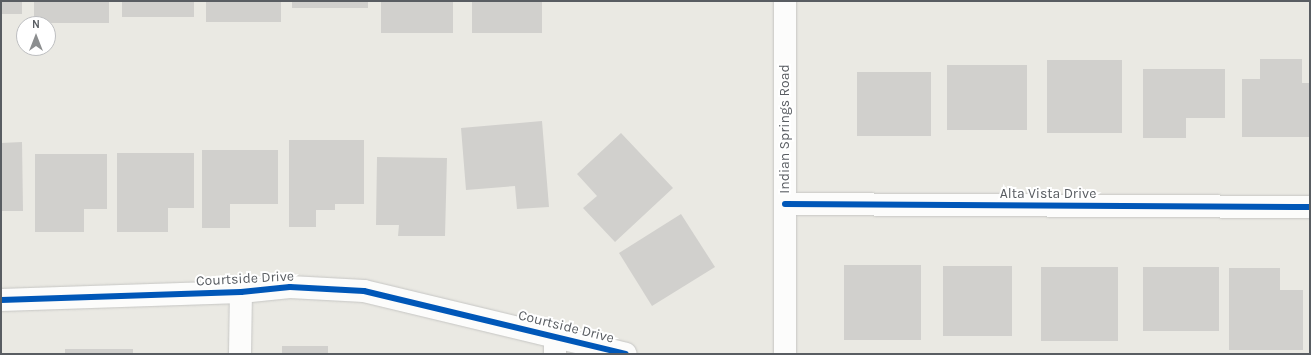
<!DOCTYPE html>
<style>
body{margin:0}
#map{position:relative;width:1311px;height:355px;overflow:hidden;background:#eae9e3;font-family:Karla,sans-serif}
div>[style]{position:absolute}
.building>*{inset:0;background:#d1d0cd}
.roads{filter:drop-shadow(0 0 1px #c6c6c4) drop-shadow(0 0 1px #c6c6c4)}
.street>*{height:22px;margin:-11px;padding:0 11px;transform-origin:11px;border-radius:11px;background:#fcfcfb}
.secondary>*{height:22px;margin:-11px;padding:0 11px;transform-origin:11px;border-radius:11px;background:#fcfcfb}
.cycleway>*{height:6px;margin:-3px;padding:0 3px;transform-origin:3px;border-radius:3px;background:#0057b8}
span{translate:-50% -50%;white-space:nowrap;text-align:center;line-height:1.15;-webkit-text-stroke:4px #fff;paint-order:stroke}
.street-label{font-size:14px;color:#595d62}
.frame{position:absolute;inset:0;border:2px solid #595d62;pointer-events:none}
.north{position:absolute;left:16px;top:16px;width:40px;height:40px;box-sizing:border-box;background:#fff;border:1px solid #bdbec0;border-radius:50%;rotate:0deg;font-size:11px;font-weight:700;line-height:16px;text-align:center;color:#595d62}
.north::after{content:'';display:block;margin:auto;width:14px;height:18px;background:#8c8e8f;clip-path:polygon(50% 0,100% 100%,50% 72%,0 100%)}
</style>
<div id="map">
<div class="building">
<div style="clip-path:polygon(1px 1px,22px 1px,22px 14px,1px 14px)"></div>
<div style="clip-path:polygon(34px 1px,109px 1px,109px 23px,34px 23px)"></div>
<div style="clip-path:polygon(122px 1px,194px 1px,194px 17px,122px 17px)"></div>
<div style="clip-path:polygon(206px 1px,281px 1px,281px 22px,206px 22px)"></div>
<div style="clip-path:polygon(292px 1px,368px 1px,368px 8px,292px 8px)"></div>
<div style="clip-path:polygon(381px 1px,453px 1px,453px 33px,381px 33px)"></div>
<div style="clip-path:polygon(472px 1px,542px 1px,542px 33px,472px 33px)"></div>
<div style="clip-path:polygon(1260px 59px,1302px 59px,1302px 83px,1310px 83px,1310px 137px,1242px 137px,1242px 79px,1260px 79px)"></div>
<div style="clip-path:polygon(1047px 60px,1122px 60px,1122px 133px,1047px 133px)"></div>
<div style="clip-path:polygon(947px 65px,1027px 65px,1027px 130px,947px 130px)"></div>
<div style="clip-path:polygon(1143px 69px,1225px 69px,1225px 118px,1186px 118px,1186px 138px,1143px 138px)"></div>
<div style="clip-path:polygon(857px 72px,931px 72px,931px 136px,857px 136px)"></div>
<div style="clip-path:polygon(542px 121px,549px 207px,517px 209px,515px 186px,466px 190px,461px 128px)"></div>
<div style="clip-path:polygon(621px 133px,673px 188px,615px 242px,583px 208px,597px 196px,577px 174px)"></div>
<div style="clip-path:polygon(289px 140px,364px 140px,364px 204px,335px 204px,335px 210px,316px 210px,316px 227px,289px 227px)"></div>
<div style="clip-path:polygon(22px 142px,23px 211px,1px 211px,1px 143px)"></div>
<div style="clip-path:polygon(202px 150px,278px 150px,278px 204px,230px 204px,230px 228px,202px 228px)"></div>
<div style="clip-path:polygon(117px 153px,194px 153px,194px 208px,168px 208px,168px 232px,117px 232px)"></div>
<div style="clip-path:polygon(35px 154px,107px 154px,107px 209px,84px 209px,84px 232px,35px 232px)"></div>
<div style="clip-path:polygon(377px 157px,447px 158px,445px 236px,398px 236px,399px 225px,376px 225px)"></div>
<div style="clip-path:polygon(681px 214px,715px 267px,652px 306px,619px 253px)"></div>
<div style="clip-path:polygon(844px 265px,921px 265px,921px 340px,844px 340px)"></div>
<div style="clip-path:polygon(943px 266px,1012px 266px,1012px 336px,943px 336px)"></div>
<div style="clip-path:polygon(1041px 267px,1118px 267px,1118px 341px,1041px 341px)"></div>
<div style="clip-path:polygon(1143px 267px,1219px 267px,1219px 331px,1143px 331px)"></div>
<div style="clip-path:polygon(1229px 268px,1280px 268px,1280px 290px,1303px 290px,1303px 350px,1229px 350px)"></div>
<div style="clip-path:polygon(282px 346px,328px 346px,328px 354px,282px 354px)"></div>
<div style="clip-path:polygon(65px 349px,133px 349px,133px 354px,65px 354px)"></div>
</div>
<div class="roads">
<div class="street">
<div style="left:785px;top:204px;width:525px;rotate:0.33deg"></div>
<div style="left:1px;top:300px;width:240px;rotate:-1.9deg"></div>
<div style="left:241px;top:292px;width:49px;rotate:-5.8deg"></div>
<div style="left:290px;top:287px;width:74px;rotate:3.1deg"></div>
<div style="left:364px;top:291px;width:269px;rotate:13.5deg"></div>
<div style="left:240px;top:354px;width:62px;rotate:-89.1deg"></div>
<div style="left:555px;top:354px;width:18px;rotate:-90deg"></div>
</div>
<div class="secondary">
<div style="left:785px;top:1px;width:353px;rotate:90deg"></div>
</div>
</div>
<div class="cycleway">
<div style="left:785px;top:204px;width:525px;rotate:0.33deg"></div>
<div style="left:1px;top:300px;width:240px;rotate:-1.9deg"></div>
<div style="left:241px;top:292px;width:49px;rotate:-5.8deg"></div>
<div style="left:290px;top:287px;width:74px;rotate:3.1deg"></div>
<div style="left:364px;top:291px;width:269px;rotate:13.5deg"></div>
</div>
<div class="street-label">
<span style="left:785px;top:129px;rotate:-90deg">Indian Springs Road</span>
<span style="left:1048px;top:194px">Alta Vista Drive</span>
<span style="left:245px;top:279px;rotate:-3deg">Courtside Drive</span>
<span style="left:566px;top:327px;rotate:14deg">Courtside Drive</span>
</div>
<div class="frame"></div>
<div class="north">N</div>
</div>
